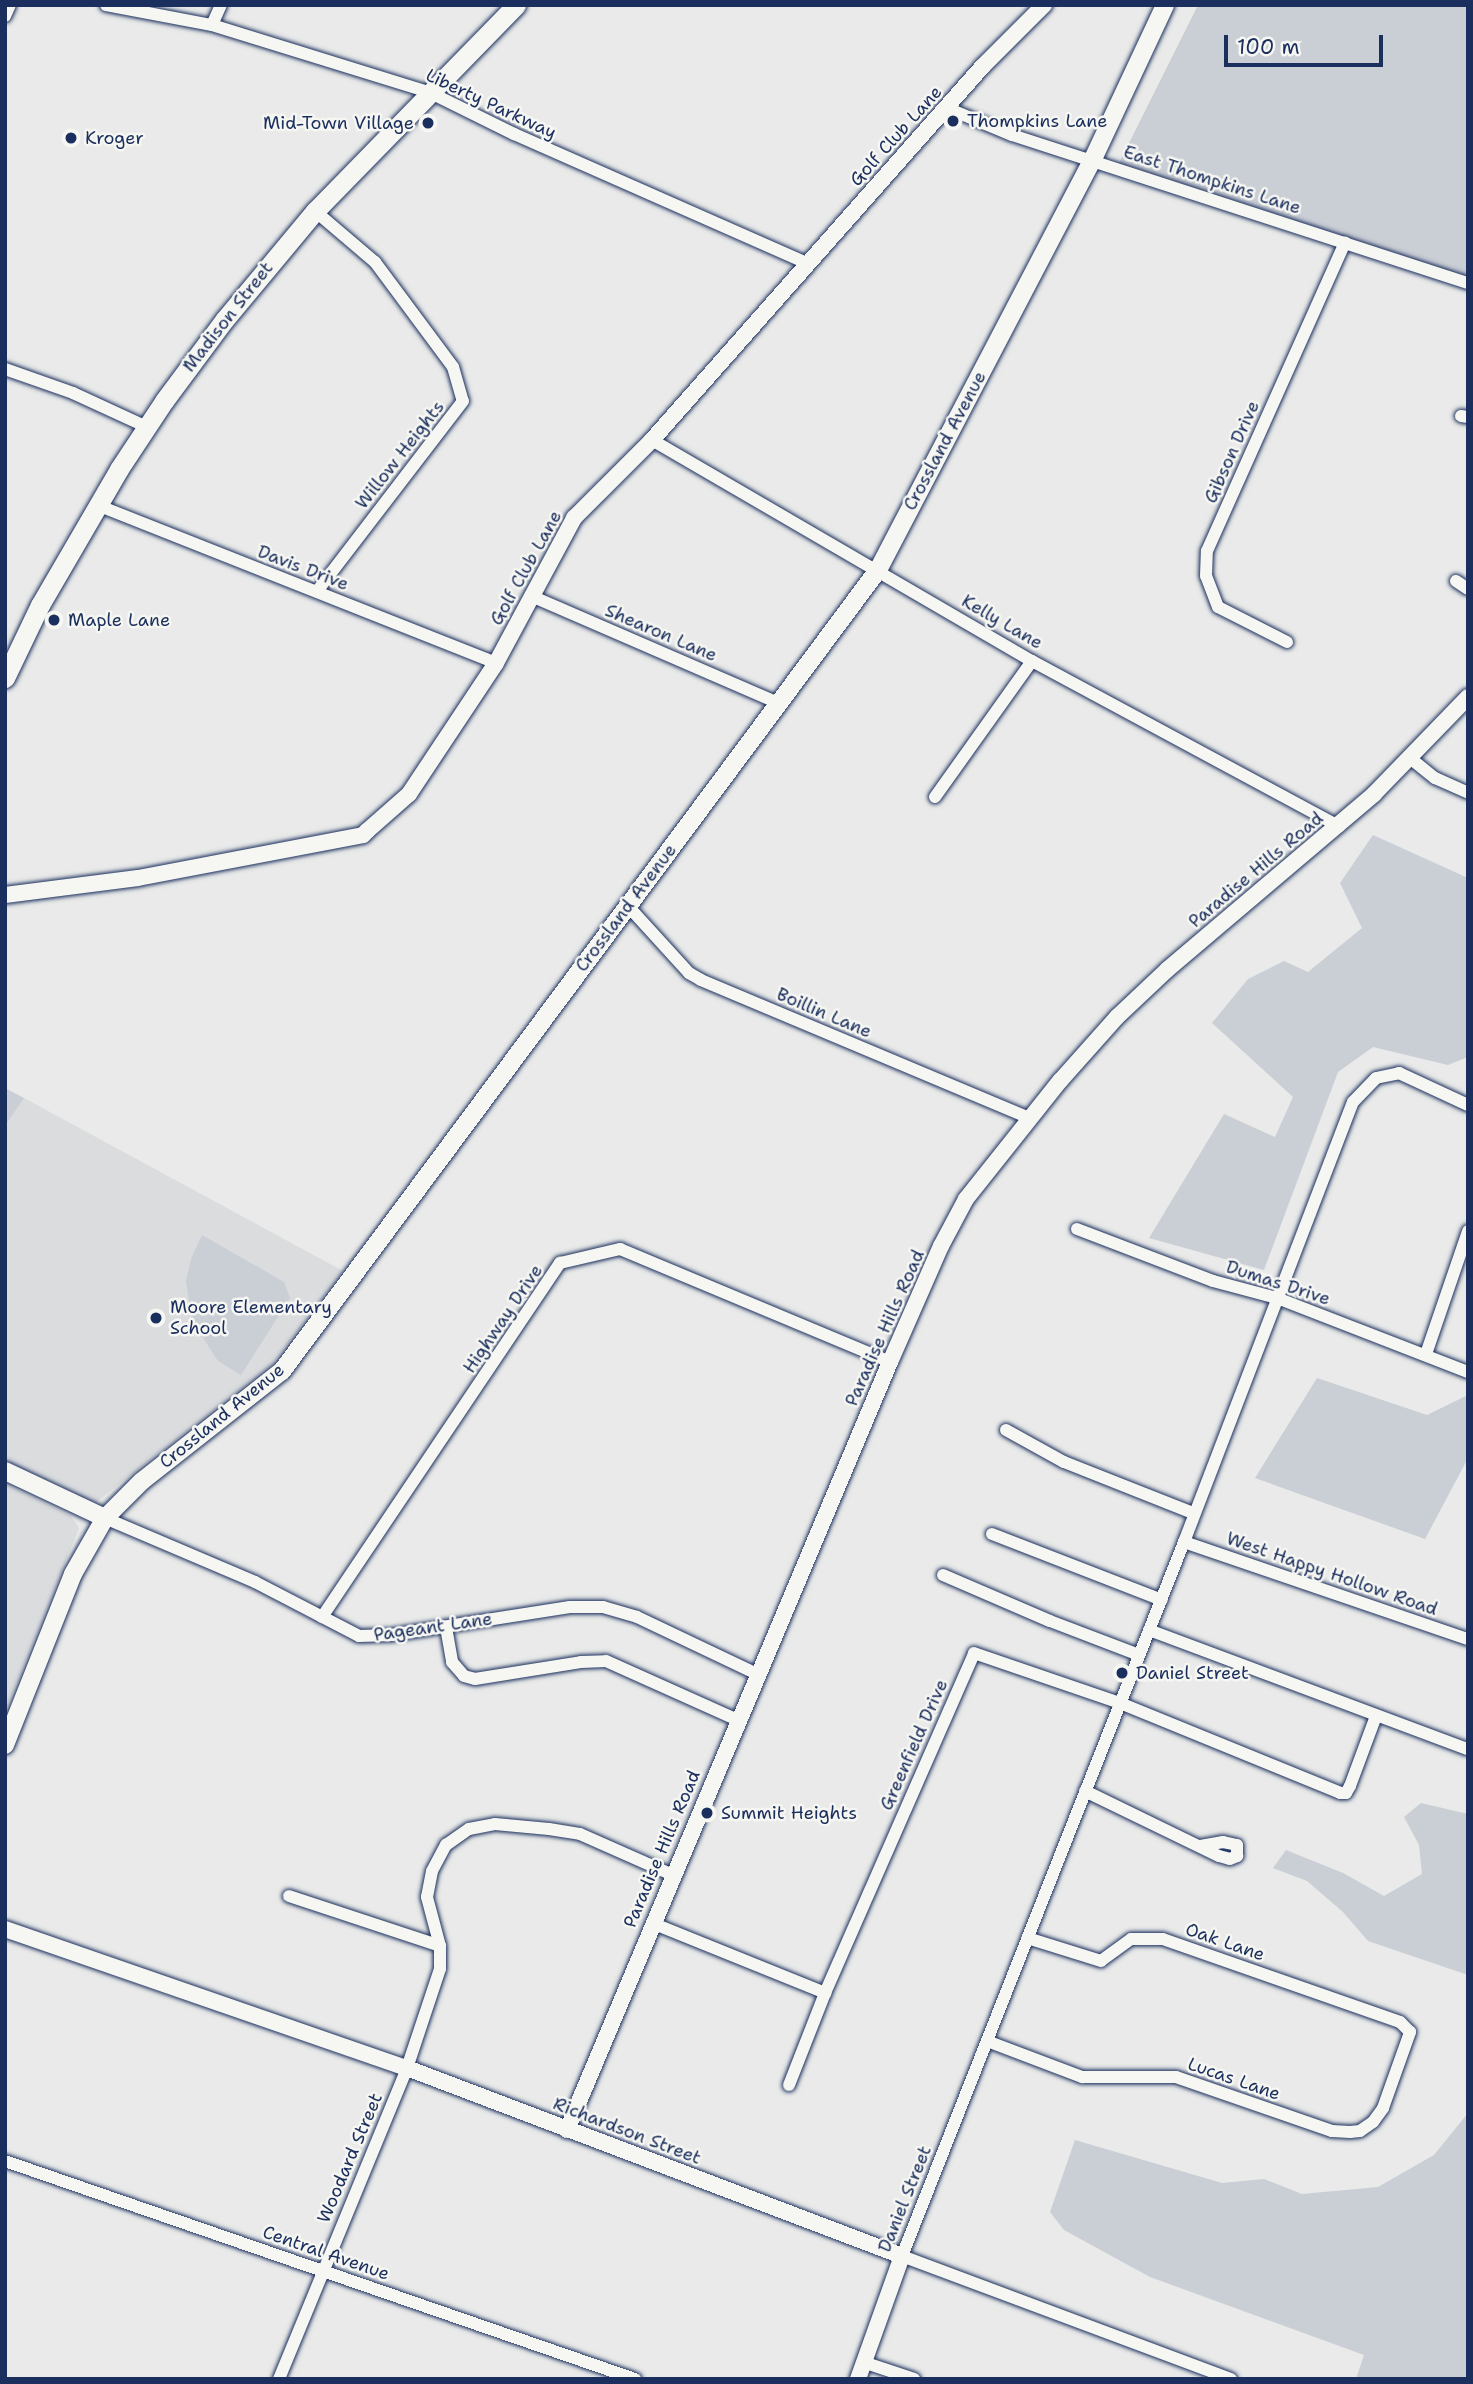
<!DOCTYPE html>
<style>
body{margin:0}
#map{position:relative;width:1473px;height:2384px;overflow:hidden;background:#e9eae9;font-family:"Shantell Sans",sans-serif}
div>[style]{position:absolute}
.built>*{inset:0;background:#dadcde}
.green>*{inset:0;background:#caced5}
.roads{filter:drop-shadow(0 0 2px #1b2f5e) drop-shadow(0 0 2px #1b2f5e)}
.minor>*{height:12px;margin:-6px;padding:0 6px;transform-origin:6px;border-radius:6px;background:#f6f6f2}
.tertiary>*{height:16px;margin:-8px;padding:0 8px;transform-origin:8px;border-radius:8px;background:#f6f6f2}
.secondary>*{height:18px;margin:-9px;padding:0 9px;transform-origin:9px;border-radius:9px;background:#f6f6f2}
.primary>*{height:19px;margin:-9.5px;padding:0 9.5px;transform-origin:9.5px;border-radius:9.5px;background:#f6f6f2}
.dots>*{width:19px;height:19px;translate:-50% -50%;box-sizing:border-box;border:4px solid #f6f6f2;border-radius:50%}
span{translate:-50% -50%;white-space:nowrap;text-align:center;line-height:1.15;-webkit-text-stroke:5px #f6f6f2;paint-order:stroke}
.street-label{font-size:18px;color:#1b2f5e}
.poi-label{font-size:18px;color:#1b2f5e}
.left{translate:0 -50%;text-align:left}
.right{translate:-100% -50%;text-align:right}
.frame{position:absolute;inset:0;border:7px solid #1b2f5e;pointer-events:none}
.scale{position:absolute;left:1224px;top:35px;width:159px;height:32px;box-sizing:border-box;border:4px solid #1b2f5e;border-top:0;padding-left:9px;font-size:21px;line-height:24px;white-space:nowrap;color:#1b2f5e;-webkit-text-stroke:5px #f6f6f2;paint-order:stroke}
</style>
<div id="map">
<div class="built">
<div style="clip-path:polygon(24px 1098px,343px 1271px,272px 1364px,95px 1503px,5px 1460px,5px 1126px)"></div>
<div style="clip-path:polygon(5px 1484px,71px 1516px,79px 1528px,5px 1712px)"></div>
</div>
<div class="green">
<div style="clip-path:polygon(1198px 5px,1468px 5px,1468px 277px,1119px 163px)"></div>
<div style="clip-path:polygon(1373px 835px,1468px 878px,1468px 1057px,1448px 1065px,1373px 1047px,1338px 1072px,1264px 1270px,1149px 1238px,1224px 1114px,1275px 1137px,1293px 1097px,1212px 1023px,1248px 979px,1284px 961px,1308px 972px,1362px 928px,1340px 883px)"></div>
<div style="clip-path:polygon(5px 1088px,24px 1098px,5px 1126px)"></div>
<div style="clip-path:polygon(202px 1235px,284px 1282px,290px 1298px,241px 1375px,218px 1361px,192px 1321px,186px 1281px,191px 1259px)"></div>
<div style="clip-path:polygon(1317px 1378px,1427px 1415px,1468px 1395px,1468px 1458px,1425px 1539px,1255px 1478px)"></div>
<div style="clip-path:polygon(1421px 1803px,1468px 1814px,1468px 1975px,1368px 1941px,1343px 1912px,1307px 1881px,1273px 1868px,1286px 1850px,1343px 1873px,1384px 1896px,1422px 1874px,1419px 1845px,1404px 1817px)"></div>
<div style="clip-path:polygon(1468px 2113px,1468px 2379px,1356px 2379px,1364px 2355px,1150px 2277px,1064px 2230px,1050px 2212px,1075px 2140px,1222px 2183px,1264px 2179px,1302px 2194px,1378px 2187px,1434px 2155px)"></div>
</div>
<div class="roads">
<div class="minor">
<div style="left:106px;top:5px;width:108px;rotate:10.7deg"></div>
<div style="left:212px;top:25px;width:227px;rotate:17.2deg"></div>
<div style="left:429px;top:92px;width:95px;rotate:26.3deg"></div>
<div style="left:514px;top:134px;width:320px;rotate:23.8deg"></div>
<div style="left:5px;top:16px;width:12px;rotate:-66deg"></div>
<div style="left:212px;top:25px;width:22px;rotate:-66deg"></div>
<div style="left:947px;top:108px;width:70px;rotate:22.6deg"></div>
<div style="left:1012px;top:135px;width:479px;rotate:18deg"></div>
<div style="left:315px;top:211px;width:79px;rotate:40.4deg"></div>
<div style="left:375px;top:262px;width:131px;rotate:53.4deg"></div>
<div style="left:453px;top:367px;width:35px;rotate:74deg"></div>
<div style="left:463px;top:401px;width:240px;rotate:127.5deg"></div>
<div style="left:5px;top:369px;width:72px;rotate:19.4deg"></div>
<div style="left:73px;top:393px;width:81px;rotate:24.7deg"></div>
<div style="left:1461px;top:416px;width:7px;rotate:8deg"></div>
<div style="left:652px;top:440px;width:440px;rotate:30.2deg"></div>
<div style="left:1032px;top:661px;width:349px;rotate:28.3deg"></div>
<div style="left:97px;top:505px;width:429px;rotate:21.6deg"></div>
<div style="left:1456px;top:581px;width:14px;rotate:34deg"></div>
<div style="left:531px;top:596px;width:269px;rotate:23.4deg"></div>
<div style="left:1287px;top:642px;width:77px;rotate:-153.1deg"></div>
<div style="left:1218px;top:607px;width:33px;rotate:-111deg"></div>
<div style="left:1206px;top:576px;width:25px;rotate:-88deg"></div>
<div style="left:1207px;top:551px;width:338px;rotate:-65.9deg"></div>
<div style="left:1410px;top:758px;width:32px;rotate:39deg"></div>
<div style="left:1435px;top:778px;width:36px;rotate:24deg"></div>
<div style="left:935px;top:797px;width:167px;rotate:-54.5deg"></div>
<div style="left:628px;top:906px;width:91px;rotate:47.7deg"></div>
<div style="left:689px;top:973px;width:14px;rotate:30deg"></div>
<div style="left:701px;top:980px;width:356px;rotate:22.8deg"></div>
<div style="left:1077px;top:1229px;width:146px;rotate:20.9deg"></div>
<div style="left:1213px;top:1281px;width:66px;rotate:14.9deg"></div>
<div style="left:1277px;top:1298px;width:205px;rotate:21.2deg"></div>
<div style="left:1426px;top:1354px;width:130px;rotate:-71.1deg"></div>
<div style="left:1006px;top:1430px;width:66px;rotate:28.9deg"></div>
<div style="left:1064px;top:1462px;width:139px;rotate:21.6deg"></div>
<div style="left:105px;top:1518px;width:163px;rotate:23.1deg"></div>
<div style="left:255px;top:1582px;width:117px;rotate:27.4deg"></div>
<div style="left:359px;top:1636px;width:32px;rotate:-2deg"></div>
<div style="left:391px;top:1635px;width:181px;rotate:-8.9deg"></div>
<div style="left:570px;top:1607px;width:33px"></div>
<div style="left:603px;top:1607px;width:35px;rotate:16deg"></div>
<div style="left:637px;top:1617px;width:133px;rotate:25.4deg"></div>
<div style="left:992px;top:1534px;width:182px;rotate:21.2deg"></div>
<div style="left:1184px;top:1542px;width:300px;rotate:18.9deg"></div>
<div style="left:943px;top:1575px;width:116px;rotate:23.3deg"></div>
<div style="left:1050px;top:1621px;width:95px;rotate:20.9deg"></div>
<div style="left:322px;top:1617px;width:427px;rotate:-56.1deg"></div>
<div style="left:560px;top:1263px;width:62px;rotate:-13.1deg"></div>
<div style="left:620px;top:1249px;width:293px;rotate:22.7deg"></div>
<div style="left:446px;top:1627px;width:36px;rotate:80deg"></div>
<div style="left:452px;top:1662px;width:18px;rotate:49deg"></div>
<div style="left:464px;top:1676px;width:11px;rotate:15deg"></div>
<div style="left:475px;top:1679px;width:107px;rotate:-9.1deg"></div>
<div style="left:581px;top:1662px;width:25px;rotate:-2deg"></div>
<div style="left:606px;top:1661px;width:145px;rotate:24.1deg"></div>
<div style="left:1149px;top:1630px;width:340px;rotate:20.5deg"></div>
<div style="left:1085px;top:1791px;width:149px;rotate:25.9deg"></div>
<div style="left:1219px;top:1856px;width:11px;rotate:15deg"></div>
<div style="left:1230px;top:1859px;width:8px;rotate:-23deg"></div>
<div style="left:1237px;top:1856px;width:11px;rotate:-90deg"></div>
<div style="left:1237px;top:1845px;width:14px;rotate:-168deg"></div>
<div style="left:1223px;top:1842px;width:23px;rotate:170deg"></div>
<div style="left:289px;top:1896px;width:159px;rotate:18.3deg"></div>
<div style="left:652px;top:1923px;width:187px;rotate:22deg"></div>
<div style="left:987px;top:2041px;width:102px;rotate:20.8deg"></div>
<div style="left:1082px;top:2077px;width:94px"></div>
<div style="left:1176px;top:2077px;width:165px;rotate:19.1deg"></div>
<div style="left:1332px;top:2131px;width:18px;rotate:3deg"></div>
<div style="left:1350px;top:2132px;width:10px;rotate:-6deg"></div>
<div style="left:1360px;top:2131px;width:16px;rotate:-35deg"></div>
<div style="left:1373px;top:2122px;width:17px;rotate:-54deg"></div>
<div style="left:1383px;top:2108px;width:81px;rotate:-70.4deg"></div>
<div style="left:1410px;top:2032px;width:14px;rotate:-135deg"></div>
<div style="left:1400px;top:2022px;width:251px;rotate:-160.7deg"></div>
<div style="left:1163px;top:1939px;width:32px;rotate:180deg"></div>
<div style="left:1131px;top:1939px;width:37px;rotate:144deg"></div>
<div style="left:1101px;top:1961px;width:77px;rotate:-162.7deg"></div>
<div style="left:789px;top:2085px;width:99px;rotate:-68.6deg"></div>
<div style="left:825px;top:1993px;width:371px;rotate:-66.3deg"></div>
<div style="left:974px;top:1653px;width:154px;rotate:18.9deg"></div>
<div style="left:1120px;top:1703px;width:238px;rotate:22.2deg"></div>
<div style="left:1340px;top:1793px;width:6px"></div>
<div style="left:1346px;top:1793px;width:8px;rotate:-60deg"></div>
<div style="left:1350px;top:1786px;width:75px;rotate:-69.6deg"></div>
<div style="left:5px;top:2161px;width:667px;rotate:19.09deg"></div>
<div style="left:863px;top:2362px;width:54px;rotate:18.4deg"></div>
<div style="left:279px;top:2379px;width:336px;rotate:-67.6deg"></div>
<div style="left:407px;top:2068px;width:104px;rotate:-71.6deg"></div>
<div style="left:440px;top:1969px;width:23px;rotate:-90deg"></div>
<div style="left:440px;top:1946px;width:51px;rotate:-104.9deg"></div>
<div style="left:427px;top:1897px;width:26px;rotate:-79deg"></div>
<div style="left:432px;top:1871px;width:30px;rotate:-62deg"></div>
<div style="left:446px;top:1845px;width:28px;rotate:-35deg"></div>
<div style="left:469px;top:1829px;width:26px;rotate:-11deg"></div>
<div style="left:495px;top:1824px;width:54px;rotate:5.3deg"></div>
<div style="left:549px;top:1829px;width:31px;rotate:9deg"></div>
<div style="left:580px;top:1834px;width:102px;rotate:23.8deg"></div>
<div style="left:1231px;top:2379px;width:351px;rotate:-159.5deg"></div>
<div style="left:902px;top:2256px;width:768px;rotate:-68.45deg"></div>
<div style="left:1184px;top:1542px;width:471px;rotate:-69deg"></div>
<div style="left:1353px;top:1102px;width:33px;rotate:-46deg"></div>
<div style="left:1376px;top:1078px;width:24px;rotate:-12deg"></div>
<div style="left:1399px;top:1073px;width:76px;rotate:24.9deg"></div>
</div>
<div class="tertiary">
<div style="left:5px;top:895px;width:134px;rotate:-7.3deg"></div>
<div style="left:138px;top:878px;width:229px;rotate:-10.8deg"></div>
<div style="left:363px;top:835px;width:6px;rotate:-45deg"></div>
<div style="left:367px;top:831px;width:56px;rotate:-41.4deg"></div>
<div style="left:409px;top:794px;width:157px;rotate:-56.4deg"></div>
<div style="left:496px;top:663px;width:165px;rotate:-61.7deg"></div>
<div style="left:574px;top:518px;width:110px;rotate:-45deg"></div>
<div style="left:652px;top:440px;width:498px;rotate:-48.5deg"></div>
<div style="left:982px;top:67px;width:88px;rotate:-45deg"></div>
<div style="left:5px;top:1929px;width:425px;rotate:19.1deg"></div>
<div style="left:407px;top:2068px;width:529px;rotate:20.8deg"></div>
<div style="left:902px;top:2256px;width:131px;rotate:109.7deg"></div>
<div style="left:567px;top:2130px;width:833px;rotate:-67.19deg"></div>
<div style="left:890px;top:1362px;width:127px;rotate:-66.3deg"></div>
<div style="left:941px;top:1246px;width:53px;rotate:-62deg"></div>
<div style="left:966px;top:1199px;width:151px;rotate:-51.5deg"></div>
<div style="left:1060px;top:1081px;width:86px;rotate:-48.3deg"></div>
<div style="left:1117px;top:1017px;width:70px;rotate:-43.3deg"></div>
<div style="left:1168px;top:969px;width:270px;rotate:-40.3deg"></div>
<div style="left:1374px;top:794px;width:135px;rotate:-45.9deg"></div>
</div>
<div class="secondary">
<div style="left:5px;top:1471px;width:110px;rotate:25.2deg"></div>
<div style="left:5px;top:1745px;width:184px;rotate:-68.3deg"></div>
<div style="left:73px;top:1574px;width:64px;rotate:-60.3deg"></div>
<div style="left:105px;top:1518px;width:52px;rotate:-45deg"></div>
<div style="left:142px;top:1481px;width:178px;rotate:-38.2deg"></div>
<div style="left:282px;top:1371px;width:998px;rotate:-53.35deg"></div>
<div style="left:878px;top:570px;width:464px;rotate:-62.4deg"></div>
<div style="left:1093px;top:159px;width:170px;rotate:-64.9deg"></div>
</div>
<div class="primary">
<div style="left:5px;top:678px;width:81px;rotate:-64.4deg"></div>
<div style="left:40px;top:605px;width:157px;rotate:-59.8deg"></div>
<div style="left:119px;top:469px;width:82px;rotate:-56.5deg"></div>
<div style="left:164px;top:401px;width:102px;rotate:-53.4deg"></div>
<div style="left:225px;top:319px;width:141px;rotate:-50.2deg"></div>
<div style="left:315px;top:211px;width:288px;rotate:-45.7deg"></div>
</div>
</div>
<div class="dots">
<div style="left:953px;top:121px;background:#1b2f5e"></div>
<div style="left:428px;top:123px;background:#1b2f5e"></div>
<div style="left:71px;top:138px;background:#1b2f5e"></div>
<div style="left:54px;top:620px;background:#1b2f5e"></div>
<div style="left:156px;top:1318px;background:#1b2f5e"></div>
<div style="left:1122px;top:1673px;background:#1b2f5e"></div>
<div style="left:707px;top:1813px;background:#1b2f5e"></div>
</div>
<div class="street-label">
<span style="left:491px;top:104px;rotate:25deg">Liberty Parkway</span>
<span style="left:896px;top:136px;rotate:-48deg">Golf Club Lane</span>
<span style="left:1212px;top:180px;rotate:18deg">East Thompkins Lane</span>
<span style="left:228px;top:317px;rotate:-52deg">Madison Street</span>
<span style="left:945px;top:441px;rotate:-62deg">Crossland Avenue</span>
<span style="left:1232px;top:452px;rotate:-66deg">Gibson Drive</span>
<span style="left:400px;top:455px;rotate:-52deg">Willow Heights</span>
<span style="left:303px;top:568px;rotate:21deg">Davis Drive</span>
<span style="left:526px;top:568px;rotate:-61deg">Golf Club Lane</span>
<span style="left:1002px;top:622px;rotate:30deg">Kelly Lane</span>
<span style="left:661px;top:633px;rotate:23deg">Shearon Lane</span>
<span style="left:1256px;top:870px;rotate:-40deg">Paradise Hills Road</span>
<span style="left:626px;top:908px;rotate:-53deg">Crossland Avenue</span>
<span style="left:824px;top:1013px;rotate:23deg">Boillin Lane</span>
<span style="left:1278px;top:1283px;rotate:18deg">Dumas Drive</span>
<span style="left:503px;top:1319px;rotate:-56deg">Highway Drive</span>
<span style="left:885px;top:1328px;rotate:-66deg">Paradise Hills Road</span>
<span style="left:222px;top:1416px;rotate:-39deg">Crossland Avenue</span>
<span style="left:1332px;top:1574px;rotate:19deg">West Happy Hollow Road</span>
<span style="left:433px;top:1627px;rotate:-8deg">Pageant Lane</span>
<span style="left:914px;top:1745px;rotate:-66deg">Greenfield Drive</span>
<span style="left:662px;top:1849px;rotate:-67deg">Paradise Hills Road</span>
<span style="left:1225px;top:1942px;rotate:19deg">Oak Lane</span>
<span style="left:1234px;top:2079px;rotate:19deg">Lucas Lane</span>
<span style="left:627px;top:2131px;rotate:21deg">Richardson Street</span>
<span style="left:350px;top:2158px;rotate:-67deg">Woodard Street</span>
<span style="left:905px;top:2199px;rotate:-68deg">Daniel Street</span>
<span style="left:326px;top:2253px;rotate:19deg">Central Avenue</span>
</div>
<div class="poi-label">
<span class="left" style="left:967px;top:121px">Thompkins Lane</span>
<span class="right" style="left:414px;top:123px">Mid-Town Village</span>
<span class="left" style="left:85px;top:138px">Kroger</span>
<span class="left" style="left:68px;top:620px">Maple Lane</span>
<span class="left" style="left:170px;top:1318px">Moore Elementary<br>School</span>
<span class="left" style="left:1136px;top:1673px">Daniel Street</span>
<span class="left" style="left:721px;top:1813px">Summit Heights</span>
</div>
<div class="frame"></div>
<div class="scale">100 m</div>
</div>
